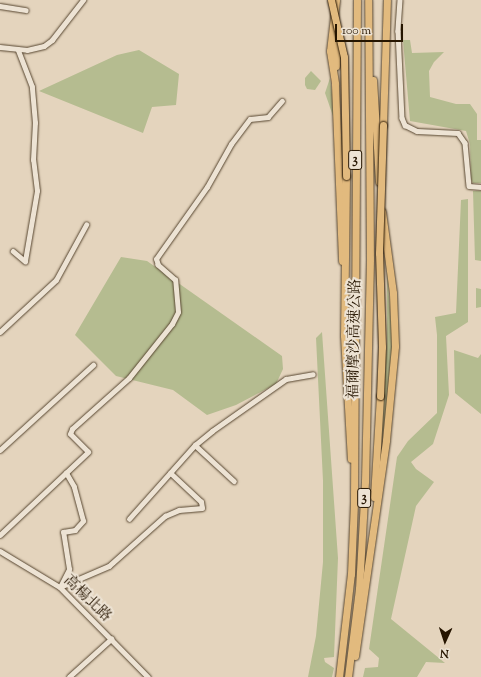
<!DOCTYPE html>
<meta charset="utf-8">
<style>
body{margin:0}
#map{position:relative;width:481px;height:677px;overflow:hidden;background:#e4d4bd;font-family:"Sorts Mill Goudy","Noto Serif TC",serif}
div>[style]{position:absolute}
.green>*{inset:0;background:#b5bc90}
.roads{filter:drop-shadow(0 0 1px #56452f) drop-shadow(0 0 1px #56452f)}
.minor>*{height:4.5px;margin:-2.25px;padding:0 2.25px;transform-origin:2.25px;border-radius:2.25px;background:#ede3d4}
.highway>*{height:7px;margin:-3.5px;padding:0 3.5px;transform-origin:3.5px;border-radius:3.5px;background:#e2ba7e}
.bridges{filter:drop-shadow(0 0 1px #261500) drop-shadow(0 0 1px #261500)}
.highway-bridge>*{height:7px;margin:-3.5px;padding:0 3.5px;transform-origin:3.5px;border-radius:3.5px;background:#e2ba7e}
span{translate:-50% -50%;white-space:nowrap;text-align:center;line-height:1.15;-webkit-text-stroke:4px #ede3d4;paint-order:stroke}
.shield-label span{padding:1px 3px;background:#ede3d4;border:1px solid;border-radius:3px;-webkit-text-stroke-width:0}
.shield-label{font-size:14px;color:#261500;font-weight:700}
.street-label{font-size:15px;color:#261500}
.north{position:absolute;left:425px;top:621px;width:40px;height:40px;-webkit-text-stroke:3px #ede3d4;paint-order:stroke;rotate:183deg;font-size:11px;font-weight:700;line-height:16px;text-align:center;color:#261500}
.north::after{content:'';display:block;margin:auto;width:14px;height:18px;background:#261500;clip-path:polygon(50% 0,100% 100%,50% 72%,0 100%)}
.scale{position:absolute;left:335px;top:24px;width:68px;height:18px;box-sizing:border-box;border:2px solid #261500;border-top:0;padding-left:5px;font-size:12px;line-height:14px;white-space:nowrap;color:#261500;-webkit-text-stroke:3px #ede3d4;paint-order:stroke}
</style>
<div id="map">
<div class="green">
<div style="clip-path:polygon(403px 40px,410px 40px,412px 53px,444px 52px,434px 62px,429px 71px,430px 97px,456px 104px,470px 104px,477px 114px,477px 140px,481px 140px,481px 183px,473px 183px,471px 179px,470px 144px,466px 131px,410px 121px)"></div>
<div style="clip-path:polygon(139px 50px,179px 74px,176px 105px,152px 107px,143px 133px,39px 91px,117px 55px)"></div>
<div style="clip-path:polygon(311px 71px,321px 81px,315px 90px,307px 89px,305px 85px,305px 78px)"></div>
<div style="clip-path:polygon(330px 78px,333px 102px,333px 116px,325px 93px)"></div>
<div style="clip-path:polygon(473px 191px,481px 191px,481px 261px,475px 260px)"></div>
<div style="clip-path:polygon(468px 199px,468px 322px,446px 336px,449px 395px,433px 444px,411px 462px,416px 469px,434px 482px,416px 506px,391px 619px,445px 663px,426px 662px,417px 677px,363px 677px,365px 668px,378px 667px,379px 658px,369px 649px,397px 457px,408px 441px,437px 413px,437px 335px,435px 317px,456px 313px,461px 200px)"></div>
<div style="clip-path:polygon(121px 257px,147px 261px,282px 356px,283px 369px,276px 384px,236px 405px,207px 415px,173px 390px,116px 376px,75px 335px)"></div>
<div style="clip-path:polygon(387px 272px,393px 346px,380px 462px,387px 341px)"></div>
<div style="clip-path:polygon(476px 288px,481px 289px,481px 307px,476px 308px)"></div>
<div style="clip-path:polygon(322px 332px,338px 558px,334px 657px,324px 658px,325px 662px,334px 668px,332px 677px,308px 677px,316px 636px,323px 562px,323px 481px,316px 338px)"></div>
<div style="clip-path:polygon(454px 350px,478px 358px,481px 354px,481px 414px,455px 393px)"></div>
</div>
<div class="roads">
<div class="minor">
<div style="left:400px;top:0;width:31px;rotate:94deg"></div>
<div style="left:398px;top:31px;width:87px;rotate:87.4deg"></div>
<div style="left:402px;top:118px;width:8px;rotate:67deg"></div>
<div style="left:405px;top:125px;width:13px;rotate:27deg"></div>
<div style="left:417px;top:131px;width:41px;rotate:2.8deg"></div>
<div style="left:458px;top:133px;width:12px;rotate:55deg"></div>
<div style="left:465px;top:143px;width:43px;rotate:84.7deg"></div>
<div style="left:469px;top:186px;width:12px;rotate:5deg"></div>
<div style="left:0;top:6px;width:26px;rotate:9deg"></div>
<div style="left:0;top:47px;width:27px;rotate:6deg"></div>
<div style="left:27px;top:50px;width:17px;rotate:-13deg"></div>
<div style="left:44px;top:46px;width:10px;rotate:-37deg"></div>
<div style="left:52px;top:40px;width:51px;rotate:-52.2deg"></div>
<div style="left:13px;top:251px;width:16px;rotate:40deg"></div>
<div style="left:25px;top:261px;width:71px;rotate:-80.3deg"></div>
<div style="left:37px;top:191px;width:31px;rotate:-97deg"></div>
<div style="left:33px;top:160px;width:37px;rotate:-87deg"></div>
<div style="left:35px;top:123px;width:36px;rotate:-95deg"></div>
<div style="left:32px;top:87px;width:40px;rotate:-111deg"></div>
<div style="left:0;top:332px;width:76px;rotate:-42.9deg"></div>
<div style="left:56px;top:280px;width:63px;rotate:-61.4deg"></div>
<div style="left:195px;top:445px;width:53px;rotate:42.7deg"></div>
<div style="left:0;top:450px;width:126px;rotate:-42.4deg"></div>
<div style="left:129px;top:519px;width:99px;rotate:-48.3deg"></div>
<div style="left:195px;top:445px;width:22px;rotate:-39deg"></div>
<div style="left:212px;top:431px;width:90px;rotate:-35.1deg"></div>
<div style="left:286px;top:379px;width:27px;rotate:-10deg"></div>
<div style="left:0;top:535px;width:121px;rotate:-43.3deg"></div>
<div style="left:88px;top:452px;width:25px;rotate:-135deg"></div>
<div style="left:70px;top:434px;width:5px;rotate:-68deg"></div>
<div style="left:72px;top:429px;width:76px;rotate:-41.8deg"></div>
<div style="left:129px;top:378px;width:69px;rotate:-51.5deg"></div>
<div style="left:172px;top:324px;width:13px;rotate:-63deg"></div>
<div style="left:178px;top:312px;width:32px;rotate:-95deg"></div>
<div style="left:175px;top:280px;width:23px;rotate:-139deg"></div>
<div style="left:158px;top:265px;width:6px;rotate:-108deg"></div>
<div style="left:156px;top:259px;width:88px;rotate:-54.7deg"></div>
<div style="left:207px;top:187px;width:49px;rotate:-60.8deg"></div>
<div style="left:231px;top:144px;width:31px;rotate:-53deg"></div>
<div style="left:250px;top:119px;width:18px;rotate:-6deg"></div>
<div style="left:268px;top:117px;width:21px;rotate:-49deg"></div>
<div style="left:0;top:551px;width:70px;rotate:31deg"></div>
<div style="left:60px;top:587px;width:126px;rotate:45.6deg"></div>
<div style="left:60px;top:587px;width:53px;rotate:-23.2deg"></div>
<div style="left:109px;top:566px;width:75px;rotate:-41.8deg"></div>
<div style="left:165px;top:516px;width:15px;rotate:-23deg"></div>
<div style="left:179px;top:510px;width:23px;rotate:-5deg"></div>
<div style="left:202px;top:508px;width:6px;rotate:-99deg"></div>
<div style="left:201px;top:502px;width:42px;rotate:-136.9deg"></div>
<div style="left:60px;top:587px;width:20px;rotate:-63deg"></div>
<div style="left:69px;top:569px;width:37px;rotate:-99deg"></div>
<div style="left:63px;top:532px;width:12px;rotate:-9deg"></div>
<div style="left:75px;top:530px;width:12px;rotate:-48deg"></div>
<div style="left:83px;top:521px;width:35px;rotate:-105deg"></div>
<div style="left:74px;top:487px;width:16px;rotate:-120deg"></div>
<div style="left:69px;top:677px;width:57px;rotate:-42.1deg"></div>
</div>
<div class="highway">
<div style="left:336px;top:0;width:51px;rotate:96.7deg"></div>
<div style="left:330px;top:51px;width:33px;rotate:81deg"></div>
<div style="left:335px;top:84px;width:177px;rotate:87.7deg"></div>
<div style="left:336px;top:66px;width:31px;rotate:-88deg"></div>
<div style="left:373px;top:80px;width:102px;rotate:86.6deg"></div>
<div style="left:383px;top:125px;width:125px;rotate:-88.2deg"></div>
<div style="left:346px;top:176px;width:159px;rotate:90.7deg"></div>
<div style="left:344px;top:335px;width:124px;rotate:86.8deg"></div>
<div style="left:374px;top:497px;width:101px;rotate:-86.6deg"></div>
<div style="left:355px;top:656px;width:218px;rotate:-81.8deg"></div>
<div style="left:386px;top:440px;width:94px;rotate:-84.5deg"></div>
<div style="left:395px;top:346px;width:53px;rotate:-92.2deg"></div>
<div style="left:393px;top:293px;width:82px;rotate:-97.7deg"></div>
<div style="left:339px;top:677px;width:104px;rotate:-83.4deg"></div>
<div style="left:351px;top:574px;width:73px;rotate:-87.6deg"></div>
<div style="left:354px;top:501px;width:501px;rotate:-89.66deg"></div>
<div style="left:348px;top:677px;width:89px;rotate:-82.9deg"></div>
<div style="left:359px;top:589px;width:108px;rotate:-86.8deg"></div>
<div style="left:365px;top:481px;width:223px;rotate:-88.7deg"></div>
<div style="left:370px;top:258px;width:258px;rotate:-90.4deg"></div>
</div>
</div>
<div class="bridges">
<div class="highway-bridge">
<div style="left:331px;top:0;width:58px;rotate:77.2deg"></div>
<div style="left:344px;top:57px;width:119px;rotate:89deg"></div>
<div style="left:380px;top:396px;width:49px;rotate:-87.7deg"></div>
<div style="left:382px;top:347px;width:94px;rotate:-91.8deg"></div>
<div style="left:379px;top:253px;width:128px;rotate:-88.2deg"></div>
</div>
</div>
<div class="shield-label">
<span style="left:355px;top:160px">3</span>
<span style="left:364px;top:498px">3</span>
</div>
<div class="street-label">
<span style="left:355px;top:339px;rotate:-89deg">福爾摩沙高速公路</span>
<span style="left:87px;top:599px;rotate:44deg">高楊北路</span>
</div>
<div class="north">N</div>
<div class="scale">100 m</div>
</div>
